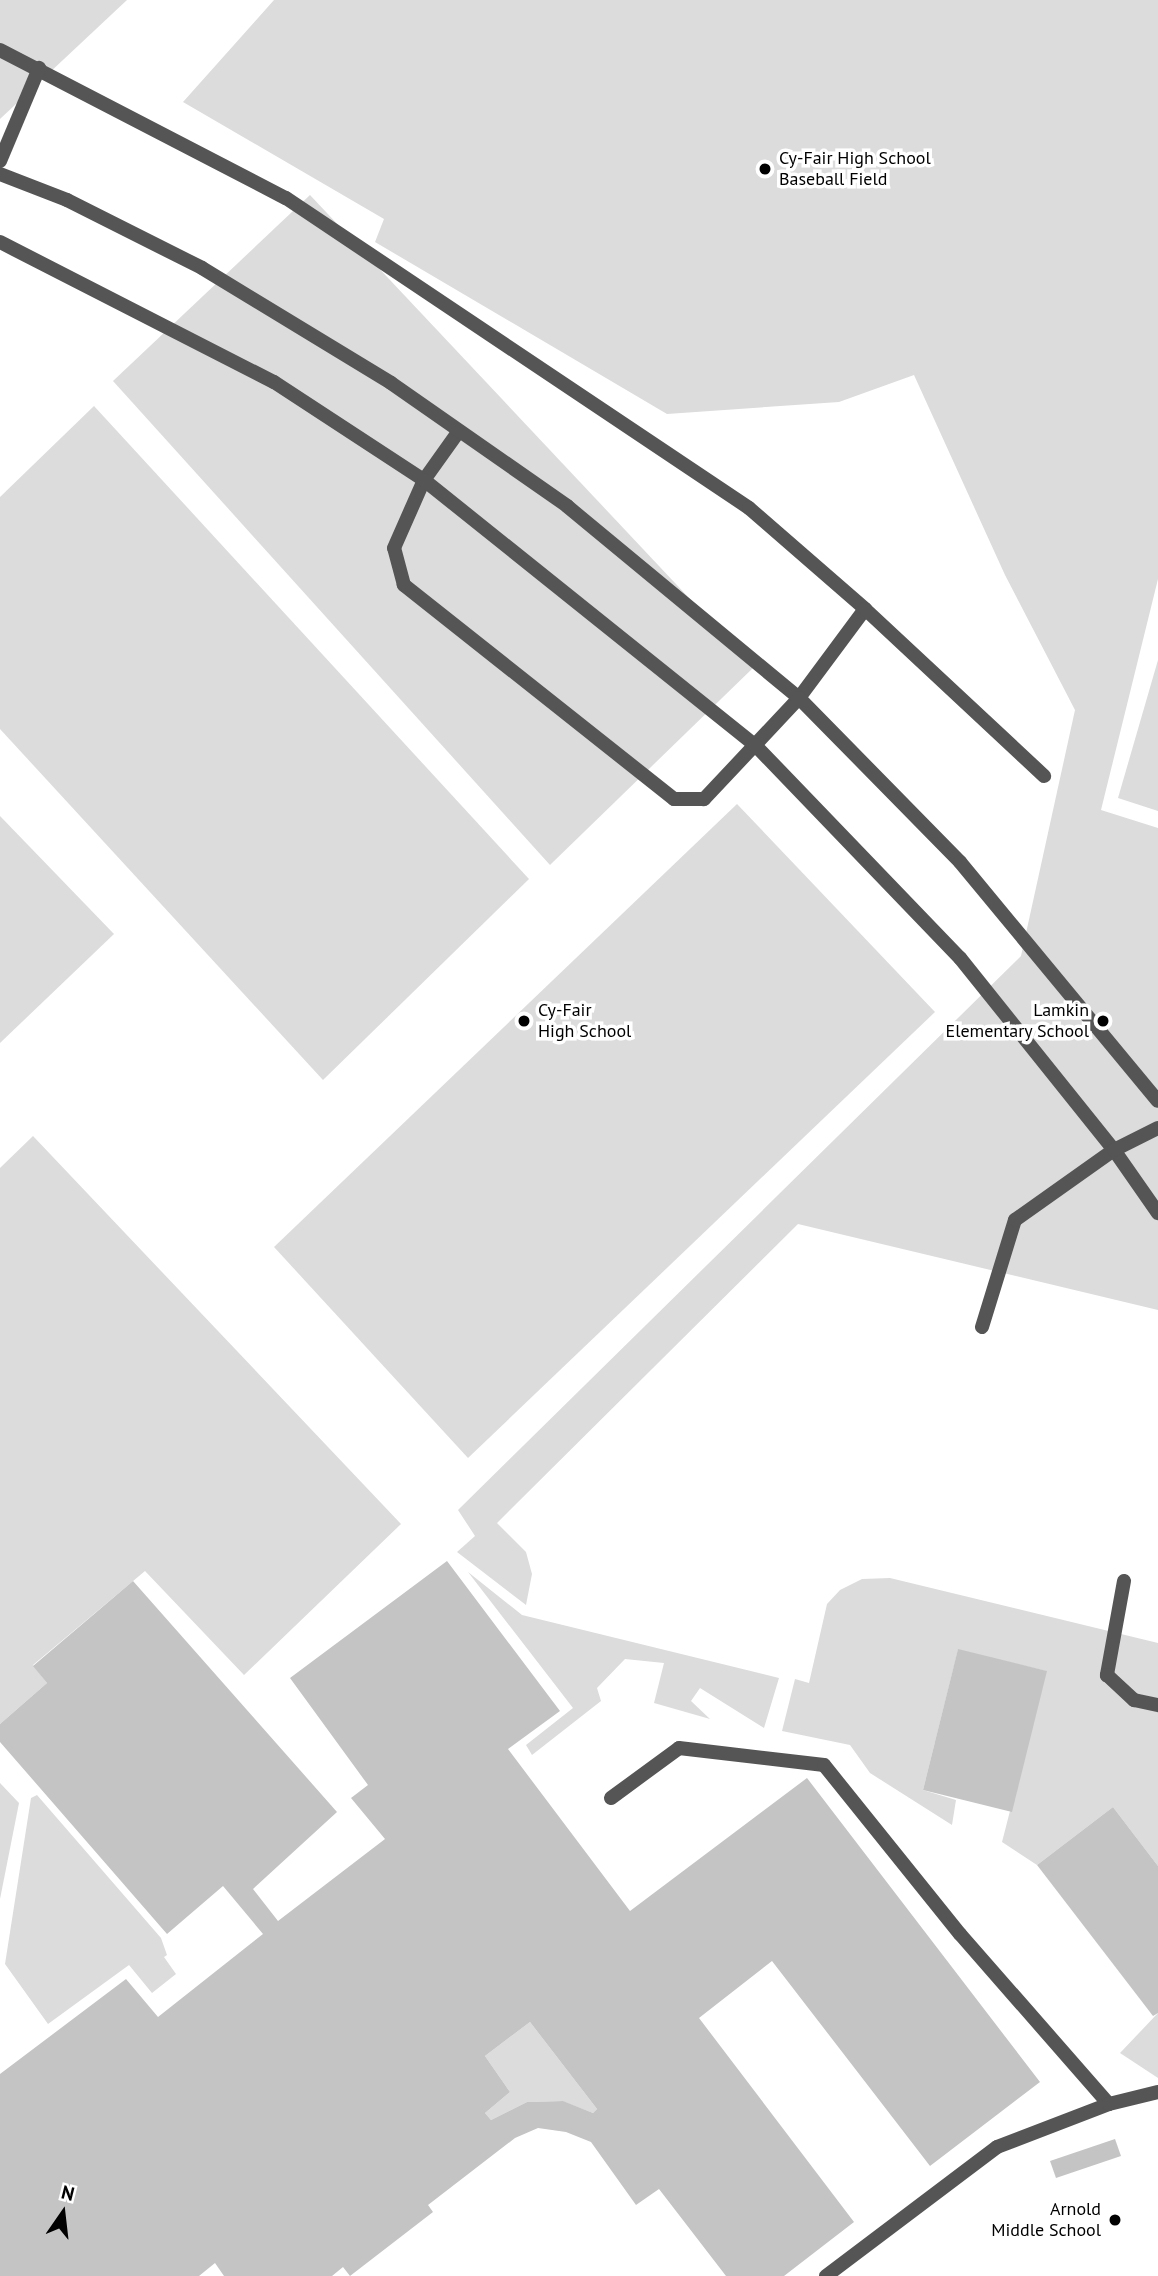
<!DOCTYPE html>
<style>
body{margin:0}
#map{position:relative;width:1158px;height:2276px;overflow:hidden;background:#fff;font-family:"PT Sans",sans-serif}
div>[style]{position:absolute}
.green>*{inset:0;background:#dcdcdc}
.building>*{inset:0;background:#c4c4c4}
.service>*{height:14px;margin:-7px;padding:0 7px;transform-origin:7px;border-radius:7px;background:#555}
.dots>*{width:19px;height:19px;translate:-50% -50%;box-sizing:border-box;border:4px solid #fff;border-radius:50%}
span{translate:-50% -50%;white-space:nowrap;text-align:center;line-height:1.15;-webkit-text-stroke:7px #fff;paint-order:stroke}
.poi-label{font-size:18px;color:#000}
.left{translate:0 -50%;text-align:left}
.right{translate:-100% -50%;text-align:right}
.north{position:absolute;left:28px;top:2178px;width:70px;height:70px;-webkit-text-stroke:5px #fff;paint-order:stroke;rotate:14deg;font-size:19px;font-weight:700;line-height:28px;text-align:center;color:#000}
.north::after{content:'';display:block;margin:auto;width:24px;height:32px;background:#000;clip-path:polygon(50% 0,100% 100%,50% 72%,0 100%)}
</style>
<div id="map">
<div class="green">
<div style="clip-path:polygon(0 0,127px 0,0 119px)"></div>
<div style="clip-path:polygon(274px 0,1158px 0,1158px 579px,1101px 810px,1158px 828px,1158px 1310px,798px 1224px,497px 1523px,526px 1552px,532px 1574px,526px 1605px,457px 1552px,475px 1536px,458px 1510px,1021px 956px,1075px 710px,1005px 575px,914px 375px,839px 402px,667px 414px,375px 242px,384px 219px,183px 102px)"></div>
<div style="clip-path:polygon(310px 195px,754px 667px,550px 865px,113px 381px)"></div>
<div style="clip-path:polygon(94px 406px,529px 879px,323px 1080px,0 729px,0 497px)"></div>
<div style="clip-path:polygon(1158px 660px,1158px 811px,1118px 798px)"></div>
<div style="clip-path:polygon(737px 804px,935px 1012px,468px 1458px,274px 1247px)"></div>
<div style="clip-path:polygon(0 816px,114px 934px,0 1043px)"></div>
<div style="clip-path:polygon(33px 1136px,401px 1524px,244px 1675px,145px 1571px,33px 1665px,47px 1683px,0 1724px,0 1168px)"></div>
<div style="clip-path:polygon(468px 1572px,522px 1615px,779px 1678px,764px 1728px,700px 1688px,691px 1701px,710px 1719px,654px 1703px,664px 1663px,625px 1659px,597px 1688px,601px 1701px,532px 1755px,526px 1745px,573px 1708px)"></div>
<div style="clip-path:polygon(890px 1578px,1158px 1643px,1158px 1866px,1113px 1807px,1037px 1865px,1002px 1842px,1046px 1671px,958px 1650px,923px 1790px,956px 1800px,952px 1825px,870px 1773px,850px 1745px,782px 1731px,795px 1679px,809px 1683px,827px 1604px,840px 1590px,862px 1579px)"></div>
<div style="clip-path:polygon(0 1783px,19px 1803px,0 1899px)"></div>
<div style="clip-path:polygon(37px 1795px,161px 1938px,167px 1955px,164px 1957px,176px 1974px,152px 1993px,129px 1965px,48px 2024px,5px 1964px,31px 1798px)"></div>
<div style="clip-path:polygon(1158px 2013px,1158px 2078px,1120px 2053px)"></div>
<div style="clip-path:polygon(530px 2022px,597px 2109px,593px 2113px,562px 2101px,527px 2102px,491px 2120px,485px 2113px,510px 2092px,485px 2056px)"></div>
</div>
<div class="building">
<div style="clip-path:polygon(evenodd,447px 1561px,560px 1711px,508px 1749px,630px 1911px,807px 1778px,1040px 2082px,930px 2166px,772px 1961px,699px 2018px,854px 2222px,784px 2276px,726px 2276px,659px 2189px,636px 2205px,591px 2142px,566px 2132px,538px 2128px,515px 2138px,428px 2205px,433px 2212px,350px 2276px,343px 2267px,332px 2276px,224px 2276px,215px 2263px,199px 2276px,0 2276px,0 2074px,126px 1979px,158px 2017px,263px 1934px,223px 1886px,167px 1934px,0 1742px,0 1724px,47px 1683px,33px 1666px,133px 1581px,337px 1812px,253px 1889px,278px 1921px,385px 1839px,351px 1798px,368px 1785px,290px 1678px,447px 1561px,530px 2022px,597px 2109px,593px 2113px,563px 2101px,527px 2102px,491px 2120px,485px 2113px,510px 2092px,485px 2056px,530px 2022px)"></div>
<div style="clip-path:polygon(958px 1649px,1047px 1671px,1012px 1812px,923px 1790px)"></div>
<div style="clip-path:polygon(1113px 1807px,1158px 1866px,1158px 2013px,1153px 2016px,1037px 1865px)"></div>
<div style="clip-path:polygon(1115px 2139px,1121px 2156px,1056px 2178px,1050px 2161px)"></div>
</div>
<div class="service">
<div style="left:0;top:50px;width:322px;rotate:27.4deg"></div>
<div style="left:286px;top:198px;width:557px;rotate:33.8deg"></div>
<div style="left:749px;top:508px;width:154px;rotate:41deg"></div>
<div style="left:865px;top:609px;width:111px;rotate:126.6deg"></div>
<div style="left:799px;top:698px;width:139px;rotate:133.2deg"></div>
<div style="left:704px;top:799px;width:30px;rotate:180deg"></div>
<div style="left:674px;top:799px;width:345px;rotate:-141.6deg"></div>
<div style="left:404px;top:585px;width:38px;rotate:-105deg"></div>
<div style="left:394px;top:548px;width:74px;rotate:-66.2deg"></div>
<div style="left:424px;top:480px;width:60px;rotate:-54.5deg"></div>
<div style="left:0;top:161px;width:101px;rotate:-67.2deg"></div>
<div style="left:0;top:174px;width:72px;rotate:21.2deg"></div>
<div style="left:67px;top:200px;width:151px;rotate:26.7deg"></div>
<div style="left:202px;top:268px;width:221px;rotate:31.3deg"></div>
<div style="left:391px;top:383px;width:215px;rotate:34.9deg"></div>
<div style="left:567px;top:506px;width:301px;rotate:39.6deg"></div>
<div style="left:799px;top:698px;width:230px;rotate:45.5deg"></div>
<div style="left:960px;top:862px;width:310px;rotate:50.4deg"></div>
<div style="left:0;top:242px;width:308px;rotate:27.1deg"></div>
<div style="left:274px;top:382px;width:179px;rotate:33.2deg"></div>
<div style="left:424px;top:480px;width:424px;rotate:38.7deg"></div>
<div style="left:755px;top:745px;width:296px;rotate:46.1deg"></div>
<div style="left:960px;top:958px;width:246px;rotate:51.3deg"></div>
<div style="left:1114px;top:1150px;width:77px;rotate:55.1deg"></div>
<div style="left:865px;top:609px;width:245px;rotate:43deg"></div>
<div style="left:982px;top:1327px;width:112px;rotate:-72.9deg"></div>
<div style="left:1015px;top:1220px;width:121px;rotate:-35.3deg"></div>
<div style="left:1114px;top:1150px;width:49px;rotate:-26.6deg"></div>
<div style="left:1124px;top:1581px;width:96px;rotate:100.3deg"></div>
<div style="left:1107px;top:1675px;width:37px;rotate:43deg"></div>
<div style="left:1134px;top:1700px;width:25px;rotate:12deg"></div>
<div style="left:611px;top:1798px;width:84px;rotate:-36.3deg"></div>
<div style="left:679px;top:1748px;width:146px;rotate:6.7deg"></div>
<div style="left:824px;top:1765px;width:217px;rotate:51.2deg"></div>
<div style="left:960px;top:1934px;width:226px;rotate:48.8deg"></div>
<div style="left:826px;top:2276px;width:214px;rotate:-37deg"></div>
<div style="left:997px;top:2147px;width:120px;rotate:-21deg"></div>
<div style="left:1109px;top:2104px;width:50px;rotate:-13.8deg"></div>
</div>
<div class="dots">
<div style="left:765px;top:169px;background:#000"></div>
<div style="left:524px;top:1021px;background:#000"></div>
<div style="left:1103px;top:1021px;background:#000"></div>
<div style="left:1115px;top:2220px;background:#000"></div>
</div>
<div class="poi-label">
<span class="left" style="left:779px;top:169px">Cy-Fair High School<br>Baseball Field</span>
<span class="left" style="left:538px;top:1021px">Cy-Fair<br>High School</span>
<span class="right" style="left:1089px;top:1021px">Lamkin<br>Elementary School</span>
<span class="right" style="left:1101px;top:2220px">Arnold<br>Middle School</span>
</div>
<div class="north">N</div>
</div>
